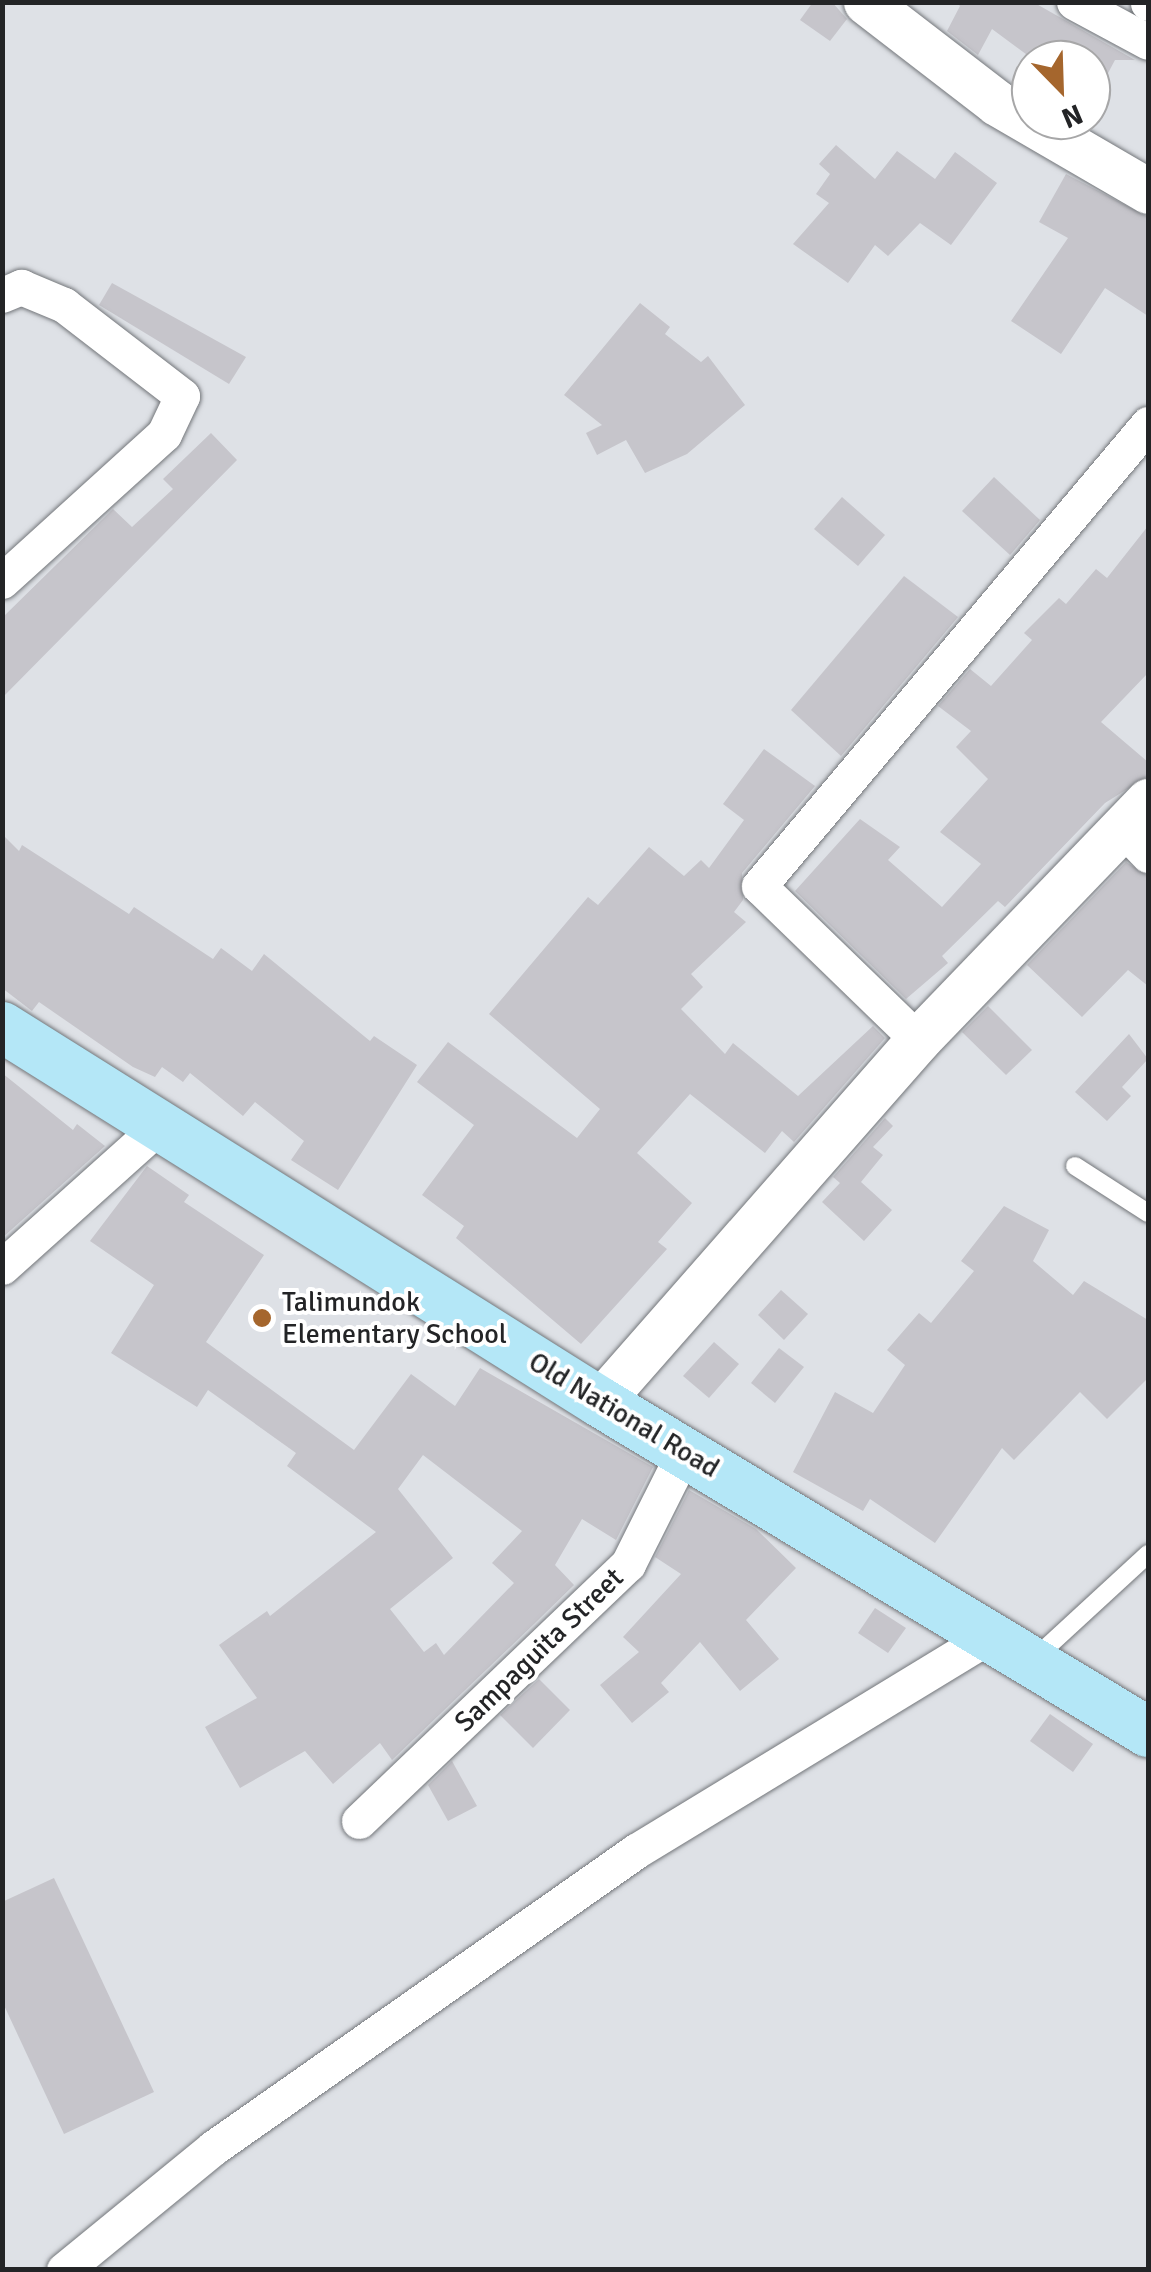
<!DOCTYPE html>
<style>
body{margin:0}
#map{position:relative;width:1151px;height:2272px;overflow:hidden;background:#dee1e6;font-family:Signika,sans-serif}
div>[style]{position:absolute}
.building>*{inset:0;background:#c6c5cb}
.roads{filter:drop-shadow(0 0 2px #73767a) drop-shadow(0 0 2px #73767a)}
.service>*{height:18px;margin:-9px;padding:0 9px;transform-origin:9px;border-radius:9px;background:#fff}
.minor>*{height:35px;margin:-17.5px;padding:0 17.5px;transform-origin:17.5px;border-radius:17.5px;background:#fff}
.tertiary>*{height:45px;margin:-22.5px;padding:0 22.5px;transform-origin:22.5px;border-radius:22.5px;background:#fff}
.secondary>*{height:50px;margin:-25px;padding:0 25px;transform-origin:25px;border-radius:25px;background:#b4e7f7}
.dots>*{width:28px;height:28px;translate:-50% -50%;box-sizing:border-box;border:5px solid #fff;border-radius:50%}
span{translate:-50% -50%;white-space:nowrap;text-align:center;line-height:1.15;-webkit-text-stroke:8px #fff;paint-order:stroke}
.poi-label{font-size:28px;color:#232426}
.left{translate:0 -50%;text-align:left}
.street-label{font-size:28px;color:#232426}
.frame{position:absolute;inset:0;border:5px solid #232426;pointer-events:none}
.north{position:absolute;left:1011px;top:40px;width:100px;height:100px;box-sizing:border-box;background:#fff;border:2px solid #a7a7a8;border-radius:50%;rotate:157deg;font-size:28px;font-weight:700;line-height:40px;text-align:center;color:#232426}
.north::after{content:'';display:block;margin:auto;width:35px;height:45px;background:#a5662d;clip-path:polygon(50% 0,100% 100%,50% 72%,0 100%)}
</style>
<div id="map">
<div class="building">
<div style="clip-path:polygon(813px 2px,832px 2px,847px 19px,830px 41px,800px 20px)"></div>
<div style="clip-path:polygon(956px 2px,1033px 2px,1135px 60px,1115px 60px,1091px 105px,1091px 60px,1034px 60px,992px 29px,978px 55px,947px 31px,960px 6px)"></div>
<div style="clip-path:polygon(836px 145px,875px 179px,897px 151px,935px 179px,955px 152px,997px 183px,951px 245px,920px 223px,888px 256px,875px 245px,848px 283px,793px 244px,829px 203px,816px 194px,830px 174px,819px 164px)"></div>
<div style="clip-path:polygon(1066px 174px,1148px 217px,1148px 316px,1105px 288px,1061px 354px,1011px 321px,1068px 238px,1039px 222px)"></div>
<div style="clip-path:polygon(112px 283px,246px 357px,229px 384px,99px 305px)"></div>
<div style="clip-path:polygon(640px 303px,670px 327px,665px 334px,701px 362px,708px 356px,745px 405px,687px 454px,645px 473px,626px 440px,597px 455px,586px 433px,602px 425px,564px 395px)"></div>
<div style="clip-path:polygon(211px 433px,237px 460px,2px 698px,2px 618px,113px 509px,132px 527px,173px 489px,163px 479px)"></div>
<div style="clip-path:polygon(994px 477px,1040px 520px,1010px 555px,962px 511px)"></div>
<div style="clip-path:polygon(842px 497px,885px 535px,858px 566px,814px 529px)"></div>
<div style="clip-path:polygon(1148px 526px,1148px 673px,1101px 722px,1148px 762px,1148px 776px,1105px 803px,1005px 907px,998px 901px,942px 956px,948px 963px,906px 999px,795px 891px,860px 819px,900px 847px,888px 860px,942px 907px,981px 864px,940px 832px,988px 779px,956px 747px,971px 731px,938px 706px,970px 669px,991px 686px,1032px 640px,1024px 633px,1059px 598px,1066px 604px,1096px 569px,1107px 578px)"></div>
<div style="clip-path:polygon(904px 576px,958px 617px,841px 756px,791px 710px)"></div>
<div style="clip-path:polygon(764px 749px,815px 786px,742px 873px,743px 900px,734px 912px,746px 922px,691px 974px,703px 987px,681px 1009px,725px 1054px,733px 1043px,798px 1096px,873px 1026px,885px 1038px,794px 1142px,782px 1131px,765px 1153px,690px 1094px,637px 1153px,692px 1203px,658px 1242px,667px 1249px,581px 1344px,456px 1238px,464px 1226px,422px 1195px,474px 1125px,417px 1082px,448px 1042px,577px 1138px,600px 1109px,489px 1014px,588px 897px,598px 905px,649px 847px,684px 876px,701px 860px,709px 868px,744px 820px,723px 804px)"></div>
<div style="clip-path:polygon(2px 834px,19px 851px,22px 845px,129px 914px,134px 907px,213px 959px,221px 948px,252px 971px,264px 954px,370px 1041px,374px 1036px,417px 1065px,338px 1190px,291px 1160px,304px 1141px,255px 1102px,243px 1116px,190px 1073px,183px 1082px,162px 1067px,155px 1077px,133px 1067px,39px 1002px,32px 1011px,2px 988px)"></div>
<div style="clip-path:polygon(1126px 862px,1148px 876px,1148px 986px,1128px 970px,1082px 1017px,1027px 965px)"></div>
<div style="clip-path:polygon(988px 1006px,1032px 1050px,1006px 1075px,962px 1032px)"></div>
<div style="clip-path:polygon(1129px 1034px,1148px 1059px,1122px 1087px,1131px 1096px,1107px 1121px,1075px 1092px)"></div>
<div style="clip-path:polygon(2px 1073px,73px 1130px,77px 1124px,105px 1146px,2px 1238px)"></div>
<div style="clip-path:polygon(885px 1118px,893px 1126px,873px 1147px,883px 1155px,861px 1182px,892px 1210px,864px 1241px,822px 1202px,840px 1183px,833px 1177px)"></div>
<div style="clip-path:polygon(evenodd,147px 1166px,189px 1195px,184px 1202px,264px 1255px,206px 1342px,354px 1450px,411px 1374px,455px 1406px,480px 1368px,653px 1467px,616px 1540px,582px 1519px,555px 1565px,574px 1585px,534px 1624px,392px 1760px,380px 1743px,333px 1784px,305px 1751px,240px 1788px,205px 1727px,257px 1698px,219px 1645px,267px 1611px,270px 1616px,376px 1532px,287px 1466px,296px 1453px,208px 1390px,197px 1407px,111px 1353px,154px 1285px,90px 1241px,147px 1166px,423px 1455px,522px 1531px,492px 1563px,514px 1583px,444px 1655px,436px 1643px,424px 1652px,390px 1609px,453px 1558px,398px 1489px,423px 1455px)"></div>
<div style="clip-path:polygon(1004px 1206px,1049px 1230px,1033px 1261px,1073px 1295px,1084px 1281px,1148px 1320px,1148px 1378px,1107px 1419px,1080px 1392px,1014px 1460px,1002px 1448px,935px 1543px,870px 1499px,863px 1511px,793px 1472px,835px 1392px,873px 1413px,905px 1365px,887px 1350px,919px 1313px,931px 1323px,974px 1271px,961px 1261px)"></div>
<div style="clip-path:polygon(781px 1290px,808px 1314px,784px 1340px,758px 1315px)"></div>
<div style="clip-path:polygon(714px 1342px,739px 1364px,709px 1398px,683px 1376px)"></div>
<div style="clip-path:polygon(779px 1348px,804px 1367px,775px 1403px,751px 1383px)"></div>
<div style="clip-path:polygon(689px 1490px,756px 1529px,796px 1568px,746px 1620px,779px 1659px,740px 1691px,700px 1642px,661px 1683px,669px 1692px,632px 1723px,600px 1685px,639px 1652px,623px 1637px,681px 1574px,655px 1557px)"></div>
<div style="clip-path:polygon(875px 1608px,906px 1628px,888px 1653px,858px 1633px)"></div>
<div style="clip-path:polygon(539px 1679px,570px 1710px,533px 1748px,500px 1715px)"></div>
<div style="clip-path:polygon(1050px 1714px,1093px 1744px,1073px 1772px,1030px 1741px)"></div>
<div style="clip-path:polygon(452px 1761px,477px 1806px,448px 1821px,428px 1785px)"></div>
<div style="clip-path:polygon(54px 1878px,154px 2092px,64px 2134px,2px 2001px,2px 1902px)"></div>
</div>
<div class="roads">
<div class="service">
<div style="left:1075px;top:1166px;width:87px;rotate:32.8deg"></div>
<div style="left:1035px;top:1658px;width:154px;rotate:-42.6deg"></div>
</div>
<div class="minor">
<div style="left:1074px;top:2px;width:84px;rotate:28.4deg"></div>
<div style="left:1148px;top:2px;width:1px;rotate:90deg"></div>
<div style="left:2px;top:295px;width:21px;rotate:-23deg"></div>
<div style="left:21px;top:287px;width:47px;rotate:22.7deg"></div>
<div style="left:64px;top:305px;width:149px;rotate:37.6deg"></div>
<div style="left:182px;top:396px;width:42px;rotate:115.3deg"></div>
<div style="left:164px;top:434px;width:219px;rotate:137.8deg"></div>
<div style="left:1124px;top:830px;width:35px;rotate:46deg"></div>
<div style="left:918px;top:1040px;width:221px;rotate:-135.9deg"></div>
<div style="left:759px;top:886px;width:604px;rotate:-49.9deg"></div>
<div style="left:2px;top:1267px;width:212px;rotate:-41.9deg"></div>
<div style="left:359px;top:1821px;width:372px;rotate:-43.7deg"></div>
<div style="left:628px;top:1564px;width:125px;rotate:-63.4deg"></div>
<div style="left:64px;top:2270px;width:193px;rotate:-39.3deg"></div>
<div style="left:213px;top:2148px;width:517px;rotate:-35.07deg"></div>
<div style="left:636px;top:1851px;width:413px;rotate:-31.3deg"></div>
</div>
<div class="tertiary">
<div style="left:866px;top:2px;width:165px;rotate:37.6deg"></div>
<div style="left:997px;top:103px;width:175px;rotate:30.2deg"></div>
<div style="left:600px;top:1402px;width:482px;rotate:-48.7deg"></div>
<div style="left:918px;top:1040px;width:332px;rotate:-46.1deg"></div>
</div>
<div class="secondary">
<div style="left:2px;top:1027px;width:706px;rotate:32.09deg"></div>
<div style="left:600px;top:1402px;width:640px;rotate:31.06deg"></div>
</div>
</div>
<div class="dots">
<div style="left:262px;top:1318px;background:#a5662d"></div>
</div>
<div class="poi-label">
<span class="left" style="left:282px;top:1318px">Talimundok<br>Elementary School</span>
</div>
<div class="street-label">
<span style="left:624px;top:1415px;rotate:31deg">Old National Road</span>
<span style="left:539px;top:1650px;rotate:-44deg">Sampaguita Street</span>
</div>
<div class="frame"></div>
<div class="north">N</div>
</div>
